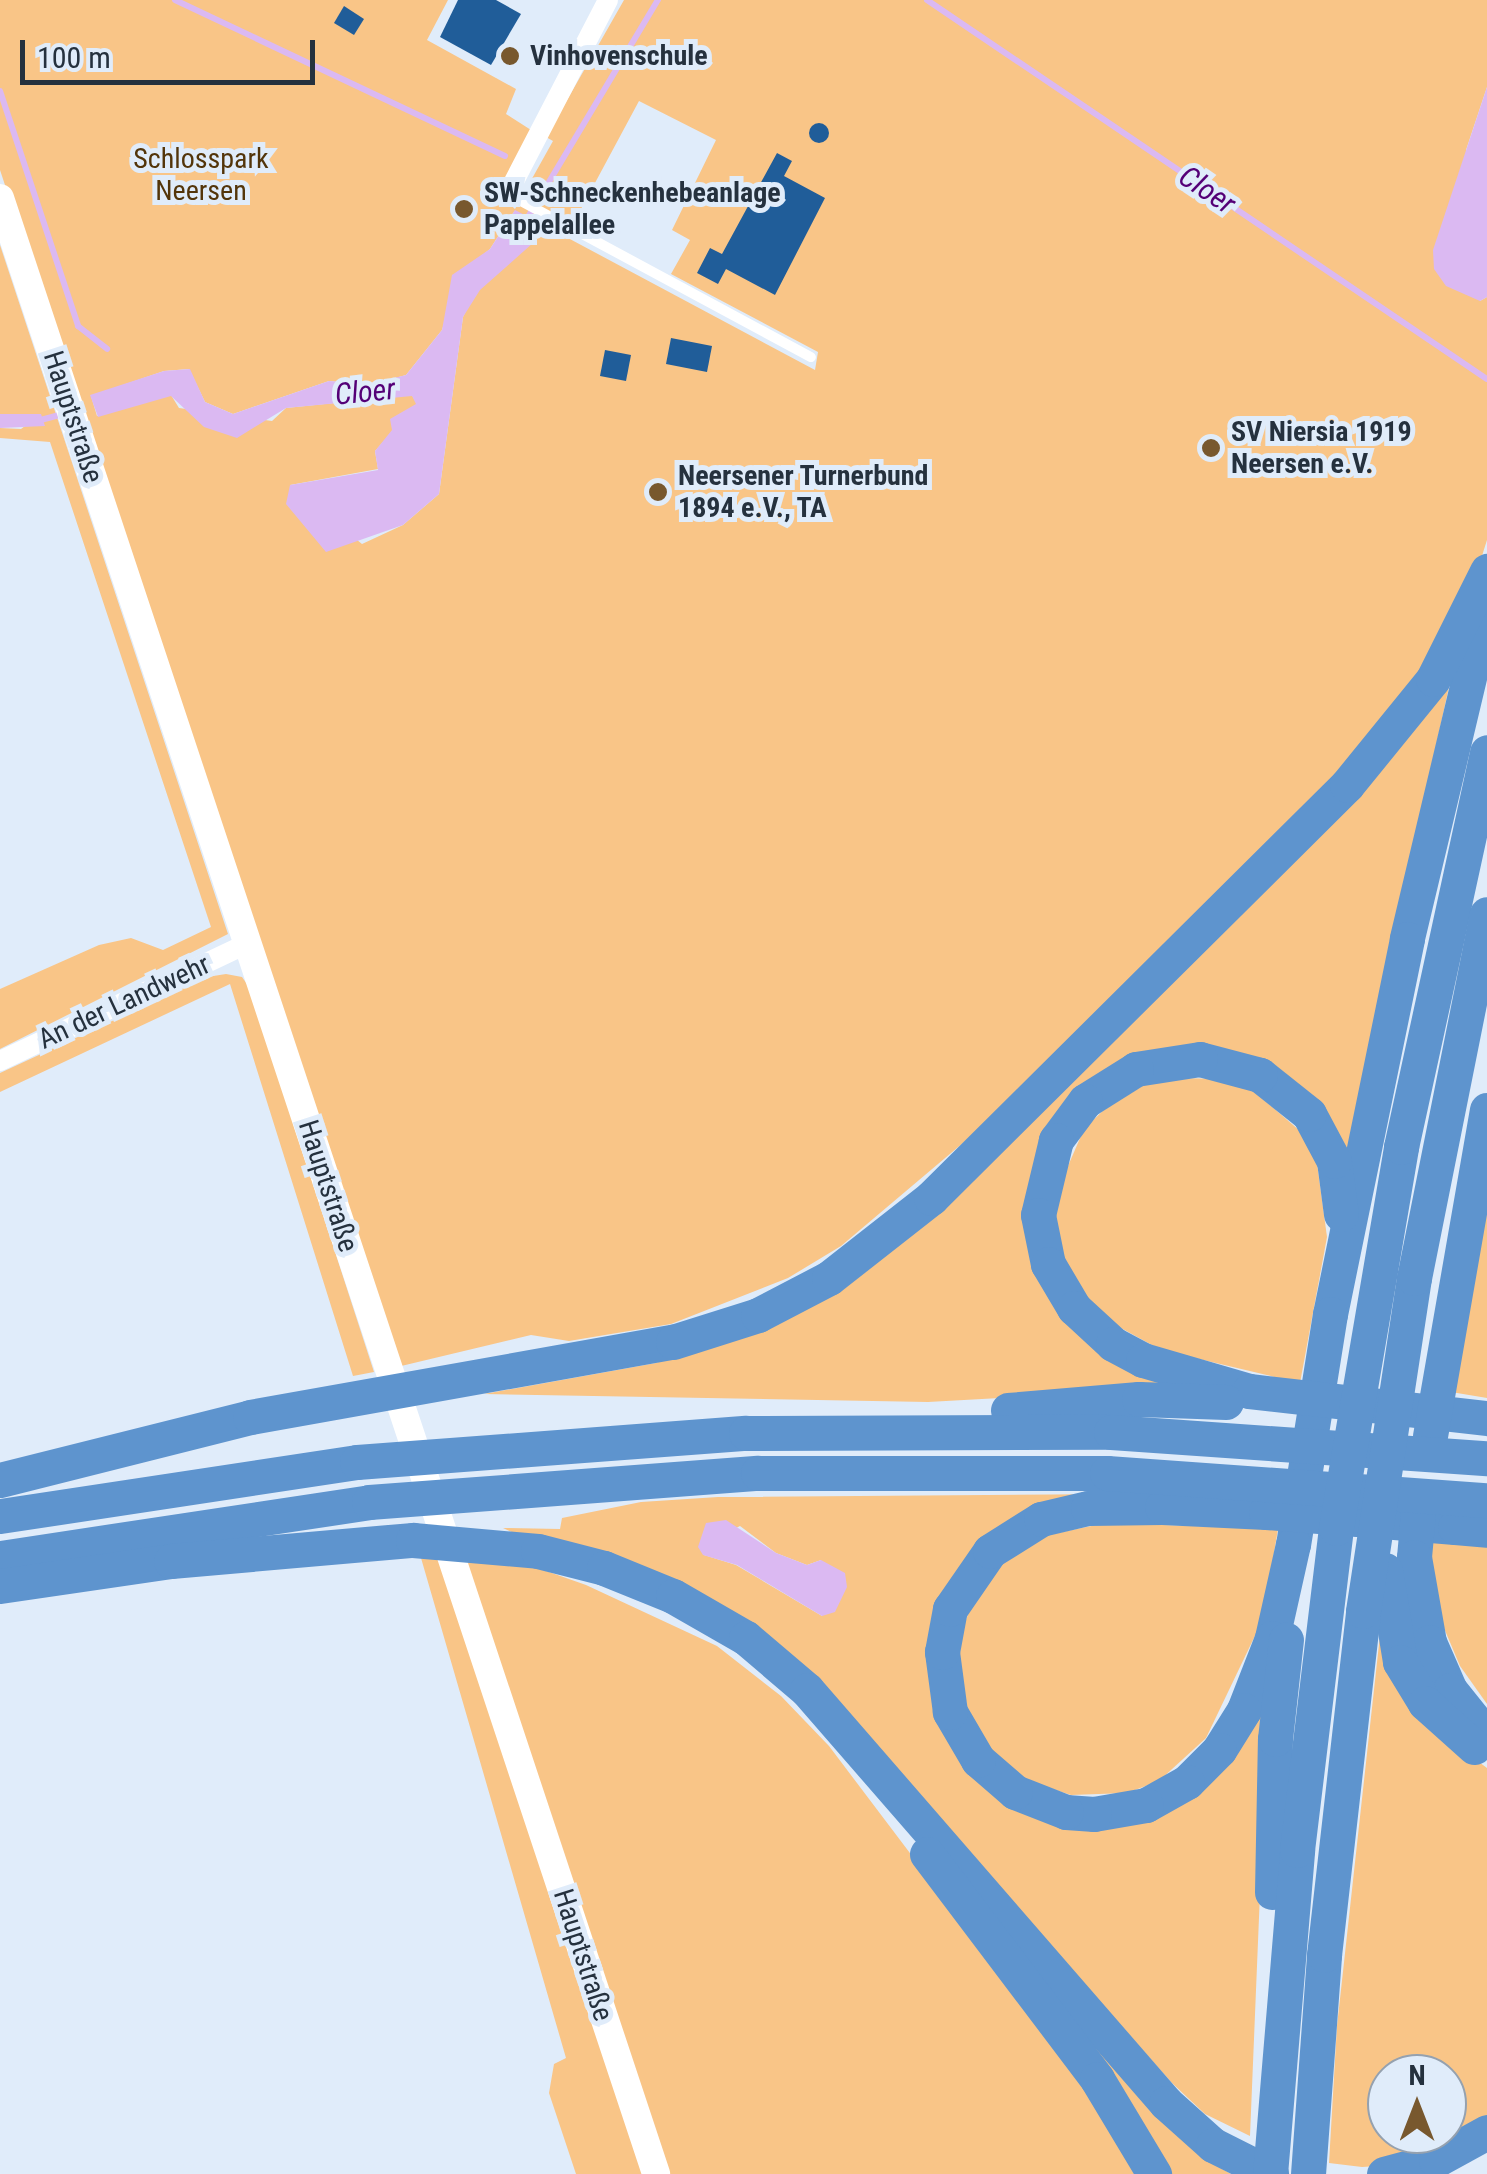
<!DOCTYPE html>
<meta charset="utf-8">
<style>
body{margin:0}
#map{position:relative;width:1487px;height:2174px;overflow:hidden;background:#e0ecfa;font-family:"Roboto Condensed",sans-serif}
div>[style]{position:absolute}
.green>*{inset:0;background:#f9c587}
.water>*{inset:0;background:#dbb9f2}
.stream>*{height:6px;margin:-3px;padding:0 3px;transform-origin:3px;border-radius:3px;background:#dbb9f2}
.building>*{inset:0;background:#205d99}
.round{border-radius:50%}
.lane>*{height:10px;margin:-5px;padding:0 5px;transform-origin:5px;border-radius:5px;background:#fff}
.street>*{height:20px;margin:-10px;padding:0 10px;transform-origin:10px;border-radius:10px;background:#fff}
.secondary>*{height:28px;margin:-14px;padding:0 14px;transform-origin:14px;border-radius:14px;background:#fff}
.highway>*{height:35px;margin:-17.5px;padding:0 17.5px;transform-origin:17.5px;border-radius:17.5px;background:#5e94ce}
.dots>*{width:28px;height:28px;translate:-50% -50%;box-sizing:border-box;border:5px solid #e0ecfa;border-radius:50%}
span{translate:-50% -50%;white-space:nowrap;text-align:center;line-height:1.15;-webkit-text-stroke:10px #e0ecfa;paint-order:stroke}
.poi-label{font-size:28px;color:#25313e;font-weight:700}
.left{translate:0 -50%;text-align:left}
.park-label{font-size:28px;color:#53350a}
.street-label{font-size:28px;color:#25313e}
.water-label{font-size:30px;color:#540077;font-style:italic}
.north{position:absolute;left:1367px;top:2054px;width:100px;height:100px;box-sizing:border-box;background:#e0ecfa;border:2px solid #95a1af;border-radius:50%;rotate:0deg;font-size:28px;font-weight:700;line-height:40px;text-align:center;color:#25313e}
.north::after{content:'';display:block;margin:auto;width:35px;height:45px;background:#78582e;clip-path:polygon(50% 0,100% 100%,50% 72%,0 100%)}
.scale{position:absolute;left:20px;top:40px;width:295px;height:45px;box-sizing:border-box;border:5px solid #25313e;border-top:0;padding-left:12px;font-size:30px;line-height:35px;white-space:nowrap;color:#25313e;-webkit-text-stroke:8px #e0ecfa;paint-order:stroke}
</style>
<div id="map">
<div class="green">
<div style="clip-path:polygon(evenodd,0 0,448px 0,427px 40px,516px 89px,506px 114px,531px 130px,499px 194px,515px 209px,553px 141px,546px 137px,624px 0,1487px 0,1487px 87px,1466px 150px,1480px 301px,1487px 297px,1487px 540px,1474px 581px,1432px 657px,1349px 763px,996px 1115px,841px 1246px,788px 1278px,671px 1324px,569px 1341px,531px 1335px,397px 1367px,0 170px,0 0,639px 101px,716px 140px,672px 230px,690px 240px,671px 274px,818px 352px,815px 370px,553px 230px,560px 215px,574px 222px,639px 101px,0 0,515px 210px,463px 317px,439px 494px,403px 525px,362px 544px,290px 485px,378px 469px,375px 451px,417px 404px,412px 395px,286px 408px,272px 421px,179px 408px,171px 395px,97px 416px,91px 396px,164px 371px,189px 369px,205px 402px,233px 414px,329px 381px,370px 385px,406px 375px,442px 330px,460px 273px,490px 249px,515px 210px)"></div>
<div style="clip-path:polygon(0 245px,228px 934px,0 1049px,0 989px,99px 945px,131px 938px,163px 950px,211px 927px,50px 442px,0 438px,0 428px,21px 429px,40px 415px,0 414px)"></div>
<div style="clip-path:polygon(1454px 664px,1343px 1169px,1224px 1053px,1063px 1113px,1040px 1273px,1195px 1387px,928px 1402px,484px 1394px,656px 1363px,802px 1309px)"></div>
<div style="clip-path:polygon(226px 974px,242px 977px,249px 987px,374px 1372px,353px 1376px,230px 984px,0 1092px,0 1073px,207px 977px)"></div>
<div style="clip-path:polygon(1183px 1078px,1221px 1079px,1255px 1092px,1300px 1131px,1317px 1163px,1327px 1237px,1300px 1383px,1161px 1350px,1119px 1327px,1087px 1298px,1066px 1264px,1055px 1229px,1055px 1196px,1084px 1129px,1112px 1102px,1146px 1084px)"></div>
<div style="clip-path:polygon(1487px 1199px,1487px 1398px,1451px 1392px)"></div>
<div style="clip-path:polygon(evenodd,1121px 1494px,998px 1531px,934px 1681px,1030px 1810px,1157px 1808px,1269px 1675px,1250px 2136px,1205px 2114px,1172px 2083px,801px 1666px,503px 1528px,560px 1529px,562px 1518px,641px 1502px,718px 1497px,1121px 1494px,740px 1526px,776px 1553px,807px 1565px,821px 1560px,822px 1616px,736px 1565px,704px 1555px,699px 1547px,740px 1526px)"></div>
<div style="clip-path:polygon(1106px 1523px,1278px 1529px,1263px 1619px,1206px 1738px,1159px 1781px,1127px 1793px,1071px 1795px,1028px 1781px,989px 1748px,968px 1711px,959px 1664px,962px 1630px,975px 1596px,1003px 1560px,1038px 1537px)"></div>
<div style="clip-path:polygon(1487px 1538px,1487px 1704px,1460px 1666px,1441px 1621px,1429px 1542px)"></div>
<div style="clip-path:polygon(421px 1558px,532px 1566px,586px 1585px,717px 1646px,781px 1696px,829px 1746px,1089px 2090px,1138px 2174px,576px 2174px,549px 2093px,554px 2064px,566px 2058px)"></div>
<div style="clip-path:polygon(evenodd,1380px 1635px,1448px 1739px,1487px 1768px,1487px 2120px,1392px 2165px,1362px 2167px,1329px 2163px,1337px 2026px,1380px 1635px,1387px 2074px,1447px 2074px,1447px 2134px,1387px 2134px,1387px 2074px)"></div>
<div style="clip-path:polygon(972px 1899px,1217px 2166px,1231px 2174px,1162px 2174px)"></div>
</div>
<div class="water">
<div style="clip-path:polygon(1487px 87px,1487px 297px,1480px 301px,1446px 286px,1434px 269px,1433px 250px)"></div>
<div style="clip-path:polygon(515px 210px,540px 223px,533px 243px,480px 290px,463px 317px,439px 494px,403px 525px,326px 552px,286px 504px,290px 485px,378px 470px,375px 451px,392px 430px,390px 419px,416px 404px,412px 396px,286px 408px,237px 438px,204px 427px,171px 396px,98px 417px,90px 395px,164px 371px,190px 369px,205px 402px,233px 414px,329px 381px,370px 384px,406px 375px,442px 330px,452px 275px,490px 249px)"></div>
<div style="clip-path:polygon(0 414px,41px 414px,45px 426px,0 428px)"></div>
<div style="clip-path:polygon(726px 1520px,776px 1553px,807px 1565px,821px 1560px,845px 1573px,847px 1587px,835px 1612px,822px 1616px,737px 1565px,703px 1555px,698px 1547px,706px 1523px)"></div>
</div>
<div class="stream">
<div style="left:175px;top:0;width:365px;rotate:25.3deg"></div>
<div style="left:927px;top:0;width:676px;rotate:34.09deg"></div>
<div style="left:0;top:91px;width:248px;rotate:71.6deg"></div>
<div style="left:78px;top:326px;width:37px;rotate:38deg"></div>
<div style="left:525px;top:222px;width:259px;rotate:-59.1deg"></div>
<div style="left:37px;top:421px;width:28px;rotate:-15deg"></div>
</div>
<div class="building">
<div style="clip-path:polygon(458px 0,496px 0,521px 14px,491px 65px,440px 37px)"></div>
<div style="clip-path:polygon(344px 6px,364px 19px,354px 35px,334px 23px)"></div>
<div class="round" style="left:809px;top:123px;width:20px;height:20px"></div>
<div style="clip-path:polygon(777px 153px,792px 161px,784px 176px,825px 198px,775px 295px,726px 269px,718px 284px,697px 273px,710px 248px,722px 254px)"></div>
<div style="clip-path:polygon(671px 338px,712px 346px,707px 372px,666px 364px)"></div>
<div style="clip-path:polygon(605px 350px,631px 355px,626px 381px,600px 376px)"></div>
</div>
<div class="lane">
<div style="left:508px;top:194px;width:344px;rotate:28.3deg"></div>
</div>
<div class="street">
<div style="left:508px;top:193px;width:217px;rotate:-62.6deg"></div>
<div style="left:0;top:1061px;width:275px;rotate:-25.4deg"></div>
</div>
<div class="secondary">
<div style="left:0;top:198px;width:2082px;rotate:71.63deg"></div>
</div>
<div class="highway">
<div style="left:1487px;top:602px;width:346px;rotate:103.4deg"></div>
<div style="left:1407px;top:939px;width:383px;rotate:101.6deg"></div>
<div style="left:1330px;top:1314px;width:233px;rotate:99.1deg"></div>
<div style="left:1293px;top:1544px;width:96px;rotate:102.6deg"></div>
<div style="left:1272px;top:1638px;width:77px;rotate:111.3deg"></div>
<div style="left:1244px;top:1710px;width:47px;rotate:122deg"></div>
<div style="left:1219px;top:1750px;width:45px;rotate:135deg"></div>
<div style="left:1187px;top:1782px;width:47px;rotate:150.7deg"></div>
<div style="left:1146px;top:1805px;width:53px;rotate:170.2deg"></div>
<div style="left:1094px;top:1814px;width:28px;rotate:-176deg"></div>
<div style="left:1066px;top:1812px;width:55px;rotate:-158.6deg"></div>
<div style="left:1015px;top:1792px;width:49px;rotate:-139.1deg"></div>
<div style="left:978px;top:1760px;width:56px;rotate:-120.3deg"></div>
<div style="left:950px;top:1712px;width:61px;rotate:-97.6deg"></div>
<div style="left:942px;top:1652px;width:44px;rotate:-79.5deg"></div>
<div style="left:950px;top:1609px;width:70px;rotate:-55.4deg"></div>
<div style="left:990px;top:1551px;width:60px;rotate:-32.1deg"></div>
<div style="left:1041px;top:1519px;width:48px;rotate:-13.2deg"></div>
<div style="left:1088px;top:1508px;width:74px;rotate:-0.8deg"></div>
<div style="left:1162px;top:1507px;width:104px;rotate:2.8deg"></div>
<div style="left:1266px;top:1512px;width:92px;rotate:4.4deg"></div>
<div style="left:1358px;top:1519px;width:97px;rotate:4.7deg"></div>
<div style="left:1455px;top:1527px;width:32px;rotate:5deg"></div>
<div style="left:1341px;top:1214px;width:53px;rotate:-97.5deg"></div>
<div style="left:1334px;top:1161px;width:53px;rotate:-118deg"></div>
<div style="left:1309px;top:1114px;width:63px;rotate:-141.5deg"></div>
<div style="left:1260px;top:1075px;width:62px;rotate:-165.1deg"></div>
<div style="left:1200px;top:1059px;width:65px;rotate:171.1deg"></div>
<div style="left:1136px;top:1069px;width:60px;rotate:147.9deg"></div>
<div style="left:1085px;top:1101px;width:49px;rotate:126.6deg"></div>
<div style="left:1056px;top:1140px;width:77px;rotate:103.5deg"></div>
<div style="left:1038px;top:1215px;width:50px;rotate:78.5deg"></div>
<div style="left:1048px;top:1264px;width:51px;rotate:59.4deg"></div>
<div style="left:1074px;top:1308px;width:53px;rotate:42.7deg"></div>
<div style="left:1113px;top:1344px;width:34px;rotate:28deg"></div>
<div style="left:1143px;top:1360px;width:110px;rotate:16.3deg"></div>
<div style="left:1249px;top:1391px;width:240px;rotate:6.5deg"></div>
<div style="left:1008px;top:1410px;width:131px;rotate:-4.8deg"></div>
<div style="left:1139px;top:1399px;width:87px;rotate:2deg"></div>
<div style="left:1430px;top:1436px;width:331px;rotate:-80.1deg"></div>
<div style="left:0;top:1480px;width:258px;rotate:-14.1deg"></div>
<div style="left:250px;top:1417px;width:430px;rotate:-10.1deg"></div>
<div style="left:673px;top:1342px;width:89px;rotate:-17.6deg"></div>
<div style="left:758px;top:1315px;width:80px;rotate:-27.5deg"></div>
<div style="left:829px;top:1278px;width:130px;rotate:-38.1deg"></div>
<div style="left:931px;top:1198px;width:586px;rotate:-44.79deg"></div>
<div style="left:1347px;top:785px;width:136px;rotate:-50.9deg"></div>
<div style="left:1433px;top:679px;width:121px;rotate:-63.4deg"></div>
<div style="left:1419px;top:1502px;width:55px;rotate:95.2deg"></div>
<div style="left:1414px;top:1557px;width:86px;rotate:80deg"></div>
<div style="left:1429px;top:1642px;width:52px;rotate:66.4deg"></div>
<div style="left:1450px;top:1690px;width:59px;rotate:51.2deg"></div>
<div style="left:0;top:1516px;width:361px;rotate:-8.6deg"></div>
<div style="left:357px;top:1462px;width:390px;rotate:-4.3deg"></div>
<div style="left:746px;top:1433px;width:365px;rotate:-0.2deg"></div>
<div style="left:1111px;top:1432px;width:377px;rotate:4deg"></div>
<div style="left:0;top:1558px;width:373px;rotate:-8.6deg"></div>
<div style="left:369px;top:1502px;width:390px;rotate:-4.3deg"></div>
<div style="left:758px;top:1473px;width:349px"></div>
<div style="left:1107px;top:1473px;width:381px;rotate:4.1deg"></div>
<div style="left:1385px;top:1570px;width:93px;rotate:80.7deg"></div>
<div style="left:1400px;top:1662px;width:48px;rotate:58.6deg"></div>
<div style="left:1425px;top:1703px;width:66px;rotate:41.9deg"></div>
<div style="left:0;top:1586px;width:173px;rotate:-8.3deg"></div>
<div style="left:171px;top:1561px;width:243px;rotate:-5deg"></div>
<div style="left:413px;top:1540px;width:125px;rotate:5deg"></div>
<div style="left:538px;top:1551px;width:68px;rotate:14.4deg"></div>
<div style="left:604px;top:1568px;width:74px;rotate:22.1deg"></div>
<div style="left:673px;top:1596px;width:84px;rotate:29.9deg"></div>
<div style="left:746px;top:1638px;width:80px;rotate:40.4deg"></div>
<div style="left:807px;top:1690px;width:547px;rotate:49deg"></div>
<div style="left:1166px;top:2103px;width:63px;rotate:41.8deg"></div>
<div style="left:1213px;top:2145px;width:65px;rotate:26.6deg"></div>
<div style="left:927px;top:1854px;width:282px;rotate:52.9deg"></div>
<div style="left:1097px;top:2079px;width:111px;rotate:59deg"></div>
<div style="left:1272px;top:1892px;width:153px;rotate:-88.9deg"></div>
<div style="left:1275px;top:1739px;width:100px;rotate:-83.7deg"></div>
<div style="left:1270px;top:2174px;width:325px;rotate:-85.2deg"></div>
<div style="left:1297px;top:1850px;width:324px;rotate:-83.1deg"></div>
<div style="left:1336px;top:1528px;width:387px;rotate:-80.3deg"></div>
<div style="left:1401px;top:1147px;width:404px;rotate:-77.7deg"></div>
<div style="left:1308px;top:2174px;width:220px;rotate:-85.8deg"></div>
<div style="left:1324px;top:1955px;width:346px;rotate:-83.5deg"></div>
<div style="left:1363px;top:1611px;width:337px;rotate:-81.3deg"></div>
<div style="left:1414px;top:1278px;width:371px;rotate:-78.7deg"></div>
<div style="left:1384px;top:2174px;width:54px;rotate:-15.1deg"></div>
<div style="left:1436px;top:2160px;width:58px;rotate:-28.8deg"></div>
</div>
<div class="dots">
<div style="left:510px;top:56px;background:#78582e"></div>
<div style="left:464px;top:209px;background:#78582e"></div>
<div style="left:1211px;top:448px;background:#78582e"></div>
<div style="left:658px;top:492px;background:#78582e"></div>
</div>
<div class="poi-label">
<span class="left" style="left:530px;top:56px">Vinhovenschule</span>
<span class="left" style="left:484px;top:209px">SW-Schneckenhebeanlage<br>Pappelallee</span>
<span class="left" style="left:1231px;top:448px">SV Niersia 1919<br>Neersen e.V.</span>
<span class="left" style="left:678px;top:492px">Neersener Turnerbund<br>1894 e.V., TA</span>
</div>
<div class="park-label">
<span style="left:201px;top:175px">Schlosspark<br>Neersen</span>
</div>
<div class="street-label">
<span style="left:73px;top:417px;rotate:72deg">Hauptstraße</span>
<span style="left:124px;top:1002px;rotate:-25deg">An der Landwehr</span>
<span style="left:328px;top:1186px;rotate:72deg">Hauptstraße</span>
<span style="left:583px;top:1955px;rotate:72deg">Hauptstraße</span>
</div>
<div class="water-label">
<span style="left:1207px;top:190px;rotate:34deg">Cloer</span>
<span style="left:365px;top:392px;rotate:-6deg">Cloer</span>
</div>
<div class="north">N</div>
<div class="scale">100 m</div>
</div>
